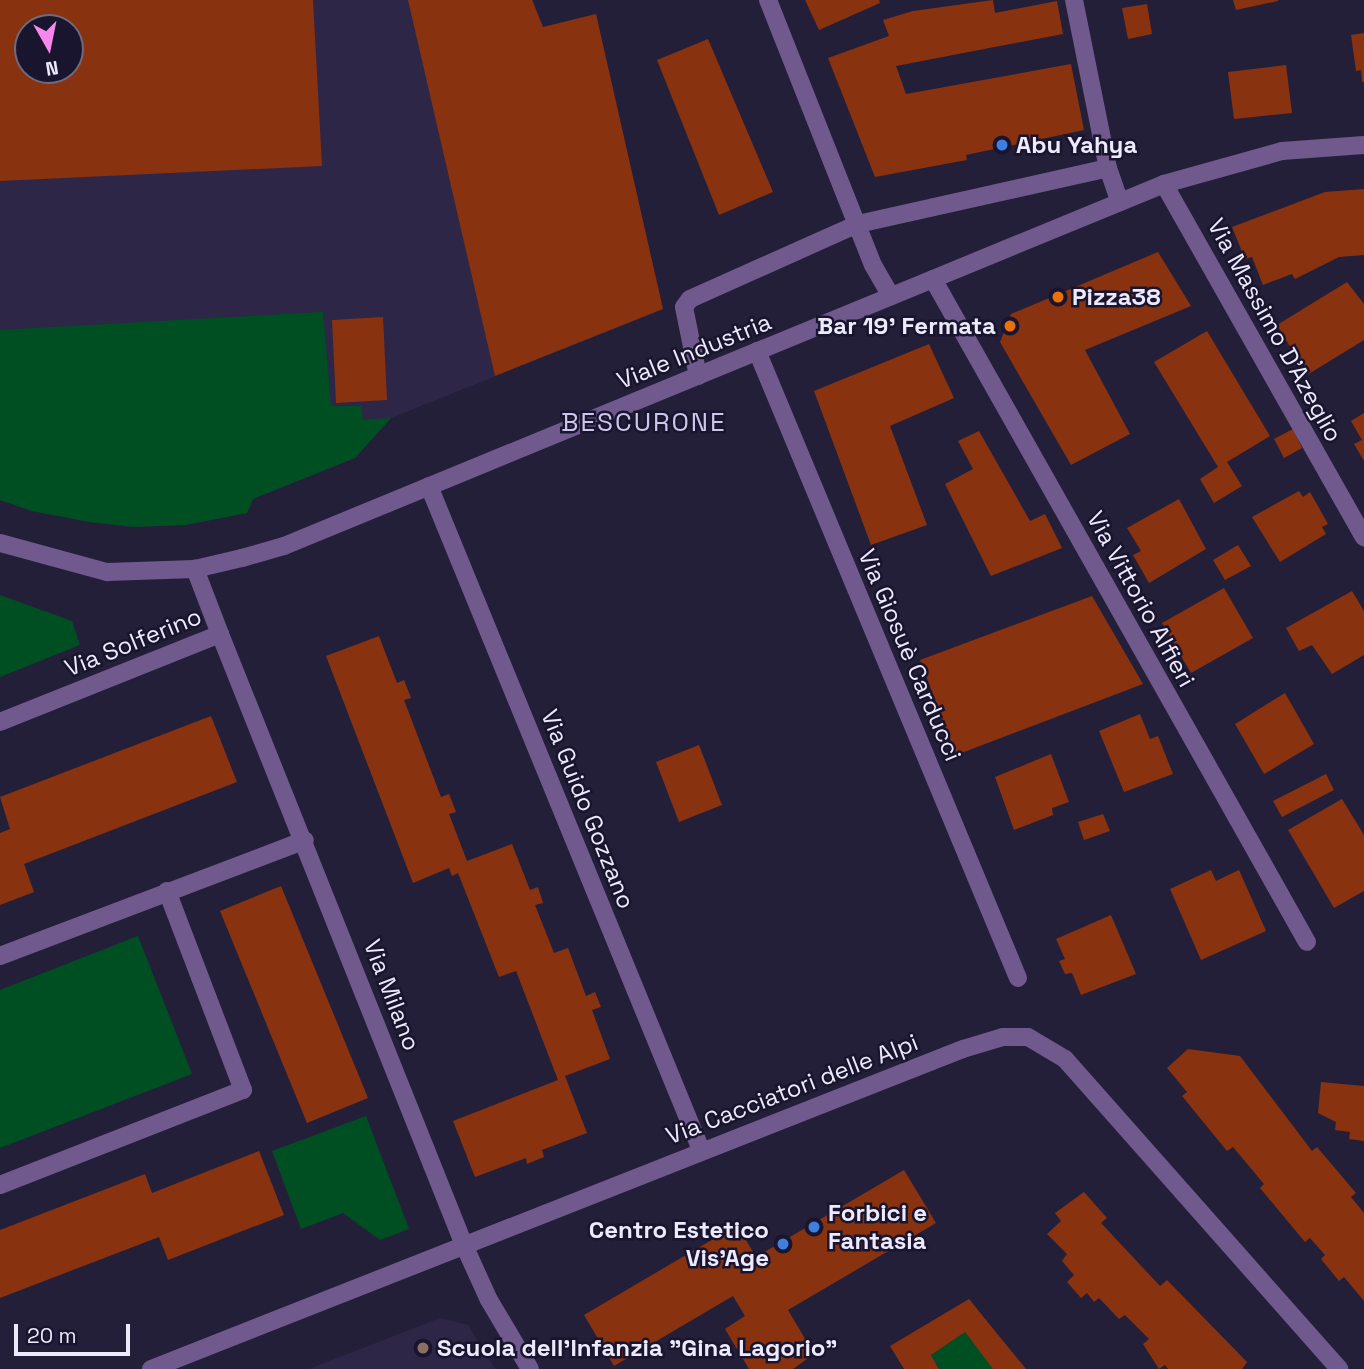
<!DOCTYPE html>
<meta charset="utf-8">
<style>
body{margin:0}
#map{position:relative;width:1364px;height:1369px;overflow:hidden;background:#241f39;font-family:"Space Grotesk",sans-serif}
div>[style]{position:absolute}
.built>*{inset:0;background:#2d2646}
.green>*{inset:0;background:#004f23}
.building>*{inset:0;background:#883210}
.minor>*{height:18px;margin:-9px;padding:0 9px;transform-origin:9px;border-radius:9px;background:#70598d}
.dots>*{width:19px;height:19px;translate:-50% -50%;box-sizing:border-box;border:4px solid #1a152e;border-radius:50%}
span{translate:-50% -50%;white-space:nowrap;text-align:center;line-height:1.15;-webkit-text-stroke:5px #1a152e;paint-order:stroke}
.poi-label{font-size:24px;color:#eceafc;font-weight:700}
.left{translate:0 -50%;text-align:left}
.right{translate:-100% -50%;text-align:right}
.street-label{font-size:24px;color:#eceafc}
.neighbourhood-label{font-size:26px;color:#ccc7ea;letter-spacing:2px}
.north{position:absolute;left:14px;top:14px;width:70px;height:70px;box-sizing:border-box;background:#1a152e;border:2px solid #6e6a80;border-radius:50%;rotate:171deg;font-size:19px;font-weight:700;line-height:28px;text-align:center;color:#eceafc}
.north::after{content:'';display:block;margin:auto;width:24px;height:32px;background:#f788eb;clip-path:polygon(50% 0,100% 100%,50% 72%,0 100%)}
.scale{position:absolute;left:14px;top:1324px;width:116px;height:32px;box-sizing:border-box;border:4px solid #eceafc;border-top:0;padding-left:9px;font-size:21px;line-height:24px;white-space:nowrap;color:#eceafc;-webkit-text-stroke:5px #1a152e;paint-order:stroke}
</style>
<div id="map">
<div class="built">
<div style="clip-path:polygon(evenodd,0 0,533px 0,543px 27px,596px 14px,663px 309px,391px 418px,355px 458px,253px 499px,247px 513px,185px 525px,134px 527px,32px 511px,0 500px,0 0,28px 28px,70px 28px,70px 70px,28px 70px,28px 28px)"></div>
<div style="clip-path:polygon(440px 1318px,468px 1325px,495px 1369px,309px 1369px)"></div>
</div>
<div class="green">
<div style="clip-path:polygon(323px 312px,331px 406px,361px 406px,363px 420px,391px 418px,355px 458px,253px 499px,247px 513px,185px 525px,134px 527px,89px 522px,32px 511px,0 500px,0 330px)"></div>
<div style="clip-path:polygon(0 595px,72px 621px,80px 645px,0 677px)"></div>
<div style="clip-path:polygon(138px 936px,192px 1074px,0 1148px,0 990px)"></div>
<div style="clip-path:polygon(366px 1116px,409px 1229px,380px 1240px,343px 1213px,301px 1229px,272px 1151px)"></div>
<div style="clip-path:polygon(965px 1332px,994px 1369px,940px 1369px,931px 1355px)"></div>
</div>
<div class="building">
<div style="clip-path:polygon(evenodd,0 0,313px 0,322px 166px,0 181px,0 0,28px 28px,70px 28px,70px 70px,28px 70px,28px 28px)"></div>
<div style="clip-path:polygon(408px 0,532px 0,543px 27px,596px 14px,663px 309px,495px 376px)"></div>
<div style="clip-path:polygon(805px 0,879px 0,880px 3px,819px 30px)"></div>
<div style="clip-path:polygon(993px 0,995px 13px,1057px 1px,1063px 34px,896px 66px,906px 94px,1071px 64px,1084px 130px,966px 155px,967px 160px,875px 177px,828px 58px,889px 36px,883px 20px,913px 11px)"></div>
<div style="clip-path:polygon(1233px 0,1278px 0,1278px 1px,1236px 10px)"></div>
<div style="clip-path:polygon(1147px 4px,1152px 34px,1128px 39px,1122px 8px)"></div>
<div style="clip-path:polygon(1364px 33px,1364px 82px,1362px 82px,1361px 70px,1356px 71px,1351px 35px)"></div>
<div style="clip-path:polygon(708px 39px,773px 192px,719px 215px,657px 60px)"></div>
<div style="clip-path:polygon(1286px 65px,1292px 113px,1234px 119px,1228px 72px)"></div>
<div style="clip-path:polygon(1364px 189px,1364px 255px,1339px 257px,1295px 279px,1292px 274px,1263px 285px,1252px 257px,1245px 259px,1232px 227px,1325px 192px)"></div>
<div style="clip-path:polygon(1158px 252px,1191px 306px,1085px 350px,1130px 434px,1071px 465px,1000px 342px,1011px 314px)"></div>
<div style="clip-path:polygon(1347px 282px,1364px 304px,1364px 340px,1307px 375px,1277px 325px)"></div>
<div style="clip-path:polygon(383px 317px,387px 400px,336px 403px,332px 320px)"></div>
<div style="clip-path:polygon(1207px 331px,1270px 436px,1227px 462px,1242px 486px,1214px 503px,1200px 479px,1218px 467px,1154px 362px)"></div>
<div style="clip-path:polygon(929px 344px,954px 398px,890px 426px,927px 525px,871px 545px,814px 391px)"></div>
<div style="clip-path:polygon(1364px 413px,1364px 461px,1354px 444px,1362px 440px,1351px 421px)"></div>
<div style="clip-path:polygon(1293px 429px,1302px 448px,1284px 458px,1274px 439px)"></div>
<div style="clip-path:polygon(979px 431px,1030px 521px,1045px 514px,1062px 548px,991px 576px,945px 484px,973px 469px,958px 441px)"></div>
<div style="clip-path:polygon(1299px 491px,1303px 497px,1310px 492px,1328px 524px,1322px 527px,1326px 534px,1280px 562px,1252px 517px)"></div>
<div style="clip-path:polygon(1179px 499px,1206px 549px,1149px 583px,1133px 555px,1141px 551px,1127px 528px)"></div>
<div style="clip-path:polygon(1238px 545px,1251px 566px,1225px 580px,1213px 560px)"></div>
<div style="clip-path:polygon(1224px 588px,1253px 638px,1191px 673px,1162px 623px)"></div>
<div style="clip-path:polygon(1352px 591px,1364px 611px,1364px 655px,1332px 674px,1312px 645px,1299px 651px,1286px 628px)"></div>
<div style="clip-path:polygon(1092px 596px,1143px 684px,956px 755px,920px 660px)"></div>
<div style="clip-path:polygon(379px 636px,397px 683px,404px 680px,411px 698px,404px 700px,441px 797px,449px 794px,456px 812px,449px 814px,467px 861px,512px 844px,530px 890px,538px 887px,543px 903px,535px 905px,554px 953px,568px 948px,586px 996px,595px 992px,601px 1007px,592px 1010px,610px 1059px,565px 1076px,587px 1133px,542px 1150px,544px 1157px,527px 1164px,526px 1158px,475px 1177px,453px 1121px,558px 1080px,516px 971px,499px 977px,458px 873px,452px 876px,449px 868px,413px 883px,326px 656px)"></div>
<div style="clip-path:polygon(1285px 693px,1314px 744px,1264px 774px,1235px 724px)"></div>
<div style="clip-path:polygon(1140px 714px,1150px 739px,1158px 736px,1173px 774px,1124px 792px,1099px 731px)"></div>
<div style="clip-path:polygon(211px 716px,237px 782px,24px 864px,34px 892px,0 905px,0 833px,10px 829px,0 797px)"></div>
<div style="clip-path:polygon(699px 745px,722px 805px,679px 822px,656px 762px)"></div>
<div style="clip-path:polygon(1051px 754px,1069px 802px,1052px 808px,1053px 815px,1014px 830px,995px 777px)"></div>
<div style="clip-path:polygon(1326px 774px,1334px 790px,1282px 817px,1273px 801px)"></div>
<div style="clip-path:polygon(1342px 799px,1364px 835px,1364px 891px,1334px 908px,1288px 830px)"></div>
<div style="clip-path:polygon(1103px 814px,1110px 831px,1084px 840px,1078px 822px)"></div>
<div style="clip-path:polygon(1211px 870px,1216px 881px,1239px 870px,1266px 931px,1201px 960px,1170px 889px)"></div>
<div style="clip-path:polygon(281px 886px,368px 1098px,307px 1123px,220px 911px)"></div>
<div style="clip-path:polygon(1111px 915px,1136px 974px,1081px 995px,1072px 973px,1065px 974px,1059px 961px,1065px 959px,1056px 939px)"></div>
<div style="clip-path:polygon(1188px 1049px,1240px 1056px,1312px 1151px,1317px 1147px,1356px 1193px,1351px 1197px,1364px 1213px,1364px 1301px,1344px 1277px,1339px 1281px,1321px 1259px,1325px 1255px,1310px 1238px,1305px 1242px,1260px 1188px,1264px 1184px,1233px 1147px,1227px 1151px,1182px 1096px,1187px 1092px,1167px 1068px)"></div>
<div style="clip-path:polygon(1321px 1082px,1364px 1086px,1364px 1141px,1349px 1139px,1350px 1132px,1335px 1130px,1336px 1122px,1318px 1113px)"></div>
<div style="clip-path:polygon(259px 1151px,284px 1215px,168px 1260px,159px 1237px,0 1298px,0 1230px,145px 1174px,152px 1193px)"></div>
<div style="clip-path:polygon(904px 1170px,936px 1223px,788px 1310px,814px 1354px,793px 1369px,749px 1369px,725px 1329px,745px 1316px,733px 1296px,614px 1366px,584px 1315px,737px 1225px,756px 1257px)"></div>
<div style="clip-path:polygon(1084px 1192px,1107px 1218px,1101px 1223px,1160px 1286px,1167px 1280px,1247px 1362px,1242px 1369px,1168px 1369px,1165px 1365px,1159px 1369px,1143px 1344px,1149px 1339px,1125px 1315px,1119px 1319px,1099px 1298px,1094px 1302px,1087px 1293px,1081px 1298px,1067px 1282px,1074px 1275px,1062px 1261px,1067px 1254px,1047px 1234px,1061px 1221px,1055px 1213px)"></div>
<div style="clip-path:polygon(969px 1299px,1026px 1369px,993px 1369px,965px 1332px,931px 1355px,939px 1369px,904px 1369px,890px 1346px)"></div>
</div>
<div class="minor">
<div style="left:768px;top:0;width:285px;rotate:68.4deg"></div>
<div style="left:873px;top:265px;width:36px;rotate:60deg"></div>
<div style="left:1074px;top:0;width:171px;rotate:78.6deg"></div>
<div style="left:1108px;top:168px;width:36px;rotate:71deg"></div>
<div style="left:1164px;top:184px;width:406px;rotate:60.5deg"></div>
<div style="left:933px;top:279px;width:761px;rotate:60.57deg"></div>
<div style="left:757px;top:351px;width:679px;rotate:67.4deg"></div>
<div style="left:698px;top:376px;width:70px;rotate:-101.5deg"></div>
<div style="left:684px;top:307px;width:10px;rotate:-53deg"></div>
<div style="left:690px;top:299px;width:184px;rotate:-24.1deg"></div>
<div style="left:858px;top:224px;width:256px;rotate:-12.6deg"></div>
<div style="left:429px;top:486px;width:718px;rotate:67.72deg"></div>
<div style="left:0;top:543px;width:111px;rotate:15.2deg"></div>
<div style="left:107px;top:572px;width:88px;rotate:-2deg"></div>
<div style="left:195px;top:569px;width:48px;rotate:-13.2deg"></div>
<div style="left:242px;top:558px;width:44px;rotate:-15.9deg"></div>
<div style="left:284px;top:546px;width:952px;rotate:-22.36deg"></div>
<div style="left:1164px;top:184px;width:123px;rotate:-15.6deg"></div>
<div style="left:1282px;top:151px;width:82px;rotate:-4.2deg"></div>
<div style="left:220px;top:634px;width:658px;rotate:68.23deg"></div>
<div style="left:464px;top:1245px;width:60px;rotate:65.6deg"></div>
<div style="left:489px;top:1300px;width:80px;rotate:59.3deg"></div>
<div style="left:0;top:722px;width:237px;rotate:-21.8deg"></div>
<div style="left:220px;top:634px;width:70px;rotate:-111deg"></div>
<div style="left:0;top:956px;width:326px;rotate:-20.8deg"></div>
<div style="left:0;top:1185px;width:261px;rotate:-21.4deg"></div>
<div style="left:243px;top:1090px;width:213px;rotate:-110.9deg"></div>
<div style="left:151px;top:1369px;width:873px;rotate:-21.51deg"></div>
<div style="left:963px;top:1049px;width:42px;rotate:-16.7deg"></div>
<div style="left:1003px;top:1037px;width:25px"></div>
<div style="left:1028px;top:1037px;width:43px;rotate:30.7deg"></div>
<div style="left:1065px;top:1059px;width:414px;rotate:48.5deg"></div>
</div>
<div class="dots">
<div style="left:1002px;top:145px;background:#3f7fe0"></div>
<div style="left:1058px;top:297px;background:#e8710a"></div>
<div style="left:1010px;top:326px;background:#e8710a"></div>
<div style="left:814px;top:1227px;background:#3f7fe0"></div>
<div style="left:783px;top:1244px;background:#3f7fe0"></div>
<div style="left:423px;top:1348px;background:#8d6e63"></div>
</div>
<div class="poi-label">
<span class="left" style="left:1016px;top:145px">Abu Yahya</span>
<span class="left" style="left:1072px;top:297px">Pizza38</span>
<span class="right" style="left:996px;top:326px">Bar 19' Fermata</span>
<span class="left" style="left:828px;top:1227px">Forbici e<br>Fantasia</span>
<span class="right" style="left:769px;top:1244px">Centro Estetico<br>Vis'Age</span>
<span class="left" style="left:437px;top:1348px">Scuola dell'Infanzia "Gina Lagorio"</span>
</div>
<div class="street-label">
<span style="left:1275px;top:330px;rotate:61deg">Via Massimo D'Azeglio</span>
<span style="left:694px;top:351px;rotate:-22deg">Viale Industria</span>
<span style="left:1141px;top:599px;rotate:61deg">Via Vittorio Alfieri</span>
<span style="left:133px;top:642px;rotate:-22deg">Via Solferino</span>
<span style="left:910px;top:655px;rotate:67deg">Via Giosuè Carducci</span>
<span style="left:588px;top:809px;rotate:68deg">Via Guido Gozzano</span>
<span style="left:392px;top:995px;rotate:69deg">Via Milano</span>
<span style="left:792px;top:1089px;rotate:-21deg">Via Cacciatori delle Alpi</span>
</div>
<div class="neighbourhood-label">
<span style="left:644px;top:423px">BESCURONE</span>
</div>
<div class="north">N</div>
<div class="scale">20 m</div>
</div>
